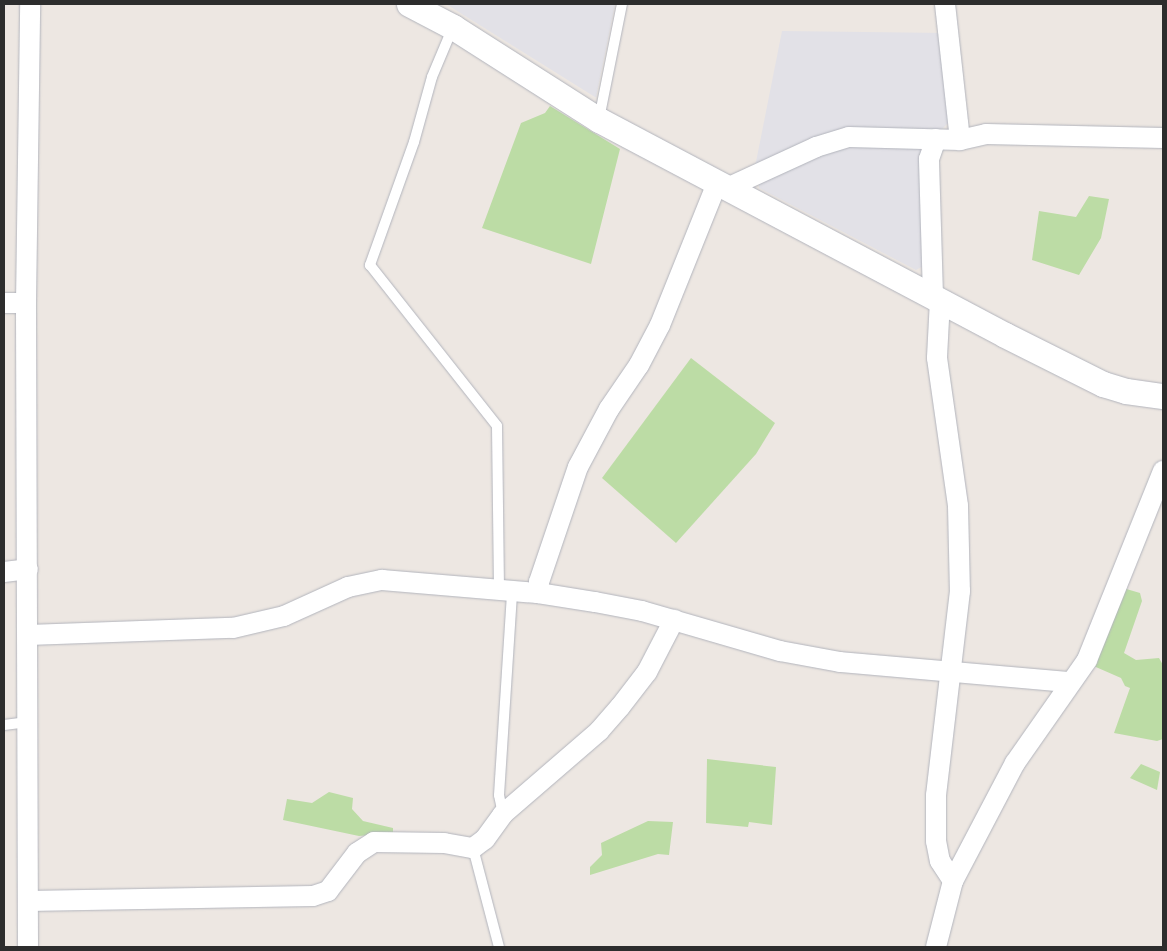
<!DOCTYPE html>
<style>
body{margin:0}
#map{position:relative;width:1167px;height:951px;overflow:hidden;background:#ede7e2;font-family:"Source Sans 3",sans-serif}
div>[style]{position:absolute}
.industrial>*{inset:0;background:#e2e1e7}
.green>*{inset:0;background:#bcdca5}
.roads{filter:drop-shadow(0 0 1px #b2b4bc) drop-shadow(0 0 1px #b2b4bc)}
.service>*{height:10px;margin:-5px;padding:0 5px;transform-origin:5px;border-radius:5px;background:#fff}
.minor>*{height:20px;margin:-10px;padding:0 10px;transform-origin:10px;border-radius:10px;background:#fff}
.tertiary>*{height:25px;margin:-12.5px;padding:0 12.5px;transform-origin:12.5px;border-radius:12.5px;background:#fff}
span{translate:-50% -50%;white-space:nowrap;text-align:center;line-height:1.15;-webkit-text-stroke:5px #fff;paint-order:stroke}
.frame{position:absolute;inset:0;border:5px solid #2d2d2d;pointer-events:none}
</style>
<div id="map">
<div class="industrial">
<div style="clip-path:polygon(446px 4px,615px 4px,596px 97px,595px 97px)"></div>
<div style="clip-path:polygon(782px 31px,946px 33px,949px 122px,940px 131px,919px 132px,755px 167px)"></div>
<div style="clip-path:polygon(848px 144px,922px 149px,927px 264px,916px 270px,759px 188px,759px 180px)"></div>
</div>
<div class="green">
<div style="clip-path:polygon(550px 106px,620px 149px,591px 264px,482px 228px,521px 123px,545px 113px)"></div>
<div style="clip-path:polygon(1089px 196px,1109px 199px,1101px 238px,1079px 275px,1032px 260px,1039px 211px,1076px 217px)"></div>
<div style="clip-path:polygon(691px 358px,775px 423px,756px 454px,676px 543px,602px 478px)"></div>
<div style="clip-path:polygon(1123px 588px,1140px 593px,1142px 601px,1124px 653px,1136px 660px,1159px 658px,1163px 665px,1163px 739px,1157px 741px,1114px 733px,1130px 688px,1125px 686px,1121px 678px,1089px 664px)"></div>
<div style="clip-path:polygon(707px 759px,776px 767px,772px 825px,749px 822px,748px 827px,706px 823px)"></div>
<div style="clip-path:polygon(1141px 764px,1160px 772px,1157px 790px,1130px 778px)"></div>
<div style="clip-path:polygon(329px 792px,353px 798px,352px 809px,363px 821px,393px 828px,393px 833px,359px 836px,283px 820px,287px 799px,312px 803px)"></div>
<div style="clip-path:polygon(648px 821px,673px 822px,669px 855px,658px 854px,590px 875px,590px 867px,602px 855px,601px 843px)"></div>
</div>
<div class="roads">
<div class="service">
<div style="left:453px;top:27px;width:54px;rotate:112.8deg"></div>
<div style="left:432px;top:77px;width:67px;rotate:105.5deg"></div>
<div style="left:414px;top:142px;width:131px;rotate:109.7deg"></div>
<div style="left:370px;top:265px;width:205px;rotate:51.7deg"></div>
<div style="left:497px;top:426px;width:165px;rotate:89.3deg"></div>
<div style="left:599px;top:119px;width:117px;rotate:-78.7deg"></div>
<div style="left:4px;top:725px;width:24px;rotate:-7deg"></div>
<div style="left:503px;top:814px;width:19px;rotate:-102deg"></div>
<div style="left:499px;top:795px;width:203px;rotate:-86.3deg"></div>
<div style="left:473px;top:848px;width:102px;rotate:75.3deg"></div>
</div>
<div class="minor">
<div style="left:945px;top:4px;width:137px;rotate:83.7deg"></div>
<div style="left:727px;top:188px;width:98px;rotate:-24.7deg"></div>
<div style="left:816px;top:147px;width:34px;rotate:-17deg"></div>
<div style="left:849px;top:137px;width:111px;rotate:1.5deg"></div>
<div style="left:960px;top:140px;width:27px;rotate:-13deg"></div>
<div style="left:986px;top:134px;width:177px;rotate:1.3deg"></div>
<div style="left:933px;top:296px;width:137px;rotate:-91.7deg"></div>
<div style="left:929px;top:159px;width:21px;rotate:-71deg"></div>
<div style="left:940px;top:300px;width:58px;rotate:93deg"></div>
<div style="left:937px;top:358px;width:149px;rotate:81.9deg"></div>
<div style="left:958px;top:506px;width:85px;rotate:88.7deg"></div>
<div style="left:960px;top:591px;width:205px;rotate:96.7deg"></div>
<div style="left:936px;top:795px;width:46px;rotate:90deg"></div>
<div style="left:936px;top:841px;width:20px;rotate:79deg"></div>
<div style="left:940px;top:861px;width:24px;rotate:57deg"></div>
<div style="left:4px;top:303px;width:22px"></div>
<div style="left:4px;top:572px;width:24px;rotate:-7deg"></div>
<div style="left:538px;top:593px;width:11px;rotate:-85deg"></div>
<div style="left:539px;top:582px;width:121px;rotate:-71.3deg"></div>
<div style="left:578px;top:467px;width:66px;rotate:-61.9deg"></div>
<div style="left:609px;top:409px;width:53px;rotate:-55.7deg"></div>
<div style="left:639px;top:365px;width:45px;rotate:-62.3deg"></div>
<div style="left:660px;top:325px;width:153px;rotate:-68.1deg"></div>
<div style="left:28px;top:635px;width:205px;rotate:-2deg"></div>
<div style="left:233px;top:628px;width:52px;rotate:-13.2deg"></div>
<div style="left:284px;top:616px;width:70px;rotate:-24.4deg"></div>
<div style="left:348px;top:587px;width:35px;rotate:-12deg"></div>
<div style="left:382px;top:580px;width:157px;rotate:4.8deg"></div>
<div style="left:538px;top:593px;width:58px;rotate:9deg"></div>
<div style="left:595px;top:602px;width:48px;rotate:10.8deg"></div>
<div style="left:642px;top:611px;width:144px;rotate:16.2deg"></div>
<div style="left:780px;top:651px;width:61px;rotate:10.4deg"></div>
<div style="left:840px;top:662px;width:230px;rotate:5deg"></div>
<div style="left:28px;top:901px;width:285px;rotate:-1deg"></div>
<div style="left:313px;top:896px;width:16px;rotate:-18deg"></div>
<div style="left:328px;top:891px;width:48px;rotate:-52.7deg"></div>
<div style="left:357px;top:853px;width:20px;rotate:-33deg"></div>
<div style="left:374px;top:842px;width:70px;rotate:0.8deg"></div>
<div style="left:444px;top:843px;width:29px;rotate:10deg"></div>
<div style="left:473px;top:848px;width:15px;rotate:-37deg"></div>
<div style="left:485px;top:839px;width:31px;rotate:-54deg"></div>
<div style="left:503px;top:814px;width:127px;rotate:-40.8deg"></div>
<div style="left:599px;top:731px;width:32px;rotate:-49deg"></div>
<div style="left:620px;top:707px;width:44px;rotate:-52.4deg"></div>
<div style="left:647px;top:672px;width:59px;rotate:-62.6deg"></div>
<div style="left:28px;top:947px;width:644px;rotate:-90.18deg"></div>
<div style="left:26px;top:303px;width:299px;rotate:-89.2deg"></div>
<div style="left:936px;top:947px;width:68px;rotate:-75.6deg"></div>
<div style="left:953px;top:881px;width:133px;rotate:-62.3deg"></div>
<div style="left:1015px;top:763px;width:126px;rotate:-55deg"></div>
<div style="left:1087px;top:660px;width:204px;rotate:-68.1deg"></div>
</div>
<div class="tertiary">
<div style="left:409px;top:4px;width:50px;rotate:27.6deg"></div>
<div style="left:453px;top:27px;width:173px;rotate:32.5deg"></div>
<div style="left:599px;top:120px;width:459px;rotate:27.9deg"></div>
<div style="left:1005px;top:335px;width:110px;rotate:26.6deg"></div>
<div style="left:1103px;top:384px;width:24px;rotate:17deg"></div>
<div style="left:1126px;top:391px;width:37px;rotate:8deg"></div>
</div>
</div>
<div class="frame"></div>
</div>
